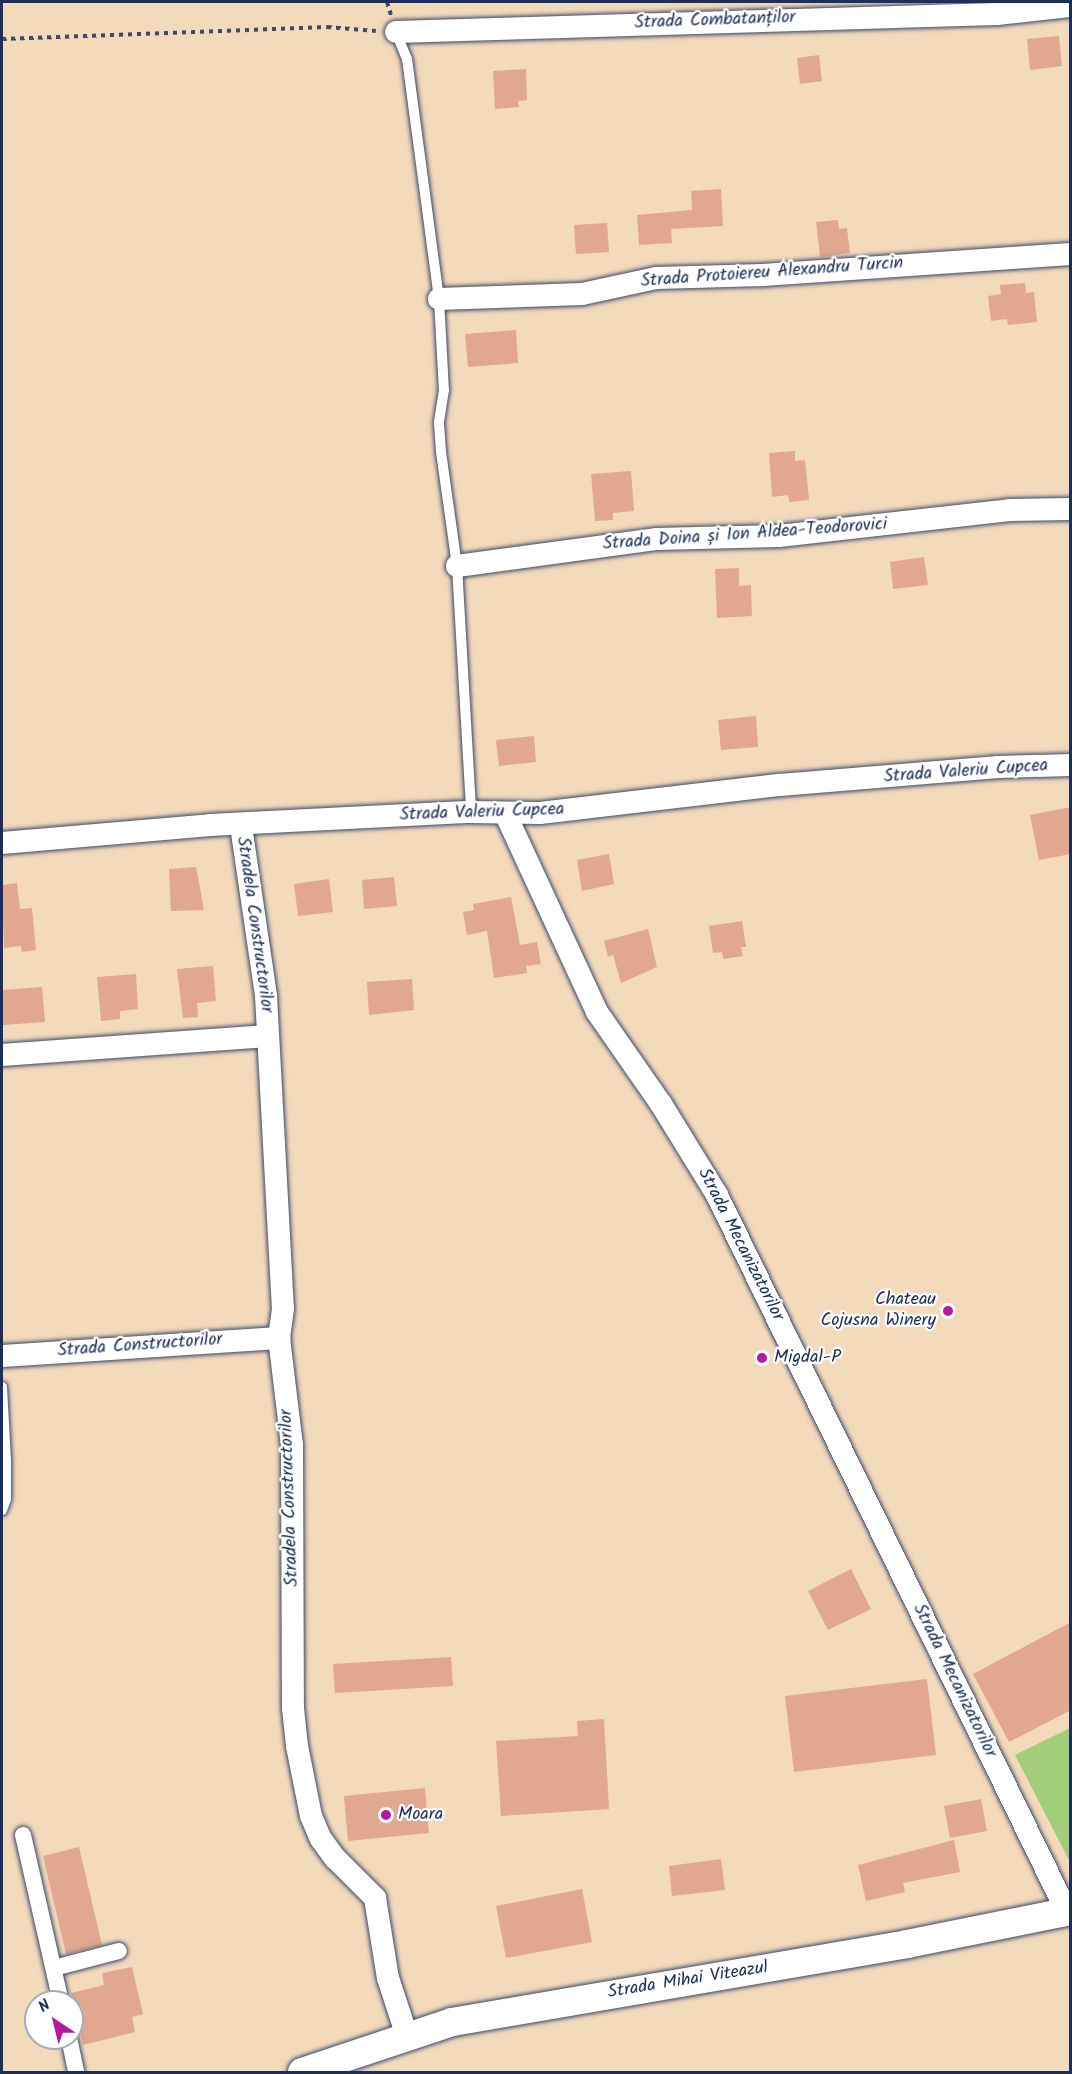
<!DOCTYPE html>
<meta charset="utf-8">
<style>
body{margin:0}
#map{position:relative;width:1072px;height:2074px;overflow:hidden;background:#f3dabb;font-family:Kalam,sans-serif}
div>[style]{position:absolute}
.green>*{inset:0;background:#a2cd79}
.building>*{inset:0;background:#e1a78f}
.path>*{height:4px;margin-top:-2px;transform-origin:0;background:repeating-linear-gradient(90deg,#3b496c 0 4.5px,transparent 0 9px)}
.roads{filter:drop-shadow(0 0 2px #3b496c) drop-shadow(0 0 2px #3b496c)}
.service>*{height:10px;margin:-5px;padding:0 5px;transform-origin:5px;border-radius:5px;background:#fff}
.pedestrian>*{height:16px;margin:-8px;padding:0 8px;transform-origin:8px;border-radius:8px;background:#fff}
.minor>*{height:22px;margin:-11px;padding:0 11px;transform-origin:11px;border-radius:11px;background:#fff}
.tertiary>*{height:28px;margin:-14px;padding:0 14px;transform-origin:14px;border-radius:14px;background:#fff}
.dots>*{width:16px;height:16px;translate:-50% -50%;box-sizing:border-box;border:3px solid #fff;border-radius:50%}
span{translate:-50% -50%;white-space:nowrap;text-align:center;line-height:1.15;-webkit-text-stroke:4.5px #fff;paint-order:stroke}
.street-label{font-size:18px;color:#1b2f5e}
.poi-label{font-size:18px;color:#1b2f5e}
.right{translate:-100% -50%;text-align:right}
.left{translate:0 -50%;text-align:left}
.frame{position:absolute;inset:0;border:3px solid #1b2f5e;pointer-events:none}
.north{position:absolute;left:24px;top:1990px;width:60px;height:60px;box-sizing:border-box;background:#fff;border:2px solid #a4acbf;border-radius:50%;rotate:325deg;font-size:16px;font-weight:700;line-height:24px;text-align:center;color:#1b2f5e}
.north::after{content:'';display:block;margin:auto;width:21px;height:27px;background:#b5179e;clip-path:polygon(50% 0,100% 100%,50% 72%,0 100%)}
</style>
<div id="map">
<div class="green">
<div style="clip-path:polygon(1070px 1728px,1070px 1862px,1015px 1755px)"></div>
</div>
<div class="building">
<div style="clip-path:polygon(1059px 36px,1062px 66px,1030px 70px,1027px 39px)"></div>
<div style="clip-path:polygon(819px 55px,822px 81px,800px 84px,797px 58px)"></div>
<div style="clip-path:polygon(526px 69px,527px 100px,518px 101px,519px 107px,495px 109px,493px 71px)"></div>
<div style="clip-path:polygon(721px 189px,723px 226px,671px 229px,672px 243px,639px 245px,637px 215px,692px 210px,691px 191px)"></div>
<div style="clip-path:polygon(838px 220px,839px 229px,847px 228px,850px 253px,820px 257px,816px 222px)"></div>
<div style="clip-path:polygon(607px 223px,609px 252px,576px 254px,574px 225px)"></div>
<div style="clip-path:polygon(1025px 283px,1026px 293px,1034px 292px,1037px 322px,1008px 325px,1007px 319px,991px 321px,988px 296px,1001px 294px,1000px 285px)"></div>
<div style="clip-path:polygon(516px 330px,518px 363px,468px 367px,465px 334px)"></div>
<div style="clip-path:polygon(795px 451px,795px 461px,805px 460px,809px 500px,789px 502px,788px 495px,772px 497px,769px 453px)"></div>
<div style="clip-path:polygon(631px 471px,634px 511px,613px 513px,613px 520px,595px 521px,591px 474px)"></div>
<div style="clip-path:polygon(924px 557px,928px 585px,893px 589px,890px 562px)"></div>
<div style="clip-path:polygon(739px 568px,739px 586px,751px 585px,752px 616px,717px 618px,715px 569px)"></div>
<div style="clip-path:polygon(756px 716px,758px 747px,721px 750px,718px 720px)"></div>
<div style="clip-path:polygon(534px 736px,536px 762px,499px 766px,496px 740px)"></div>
<div style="clip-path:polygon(1071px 807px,1071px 854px,1039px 860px,1030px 815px)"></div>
<div style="clip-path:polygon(609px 854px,614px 884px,582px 891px,577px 860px)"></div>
<div style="clip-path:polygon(196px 867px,204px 910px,171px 911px,169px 869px)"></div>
<div style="clip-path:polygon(394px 877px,397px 906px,364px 909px,362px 880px)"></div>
<div style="clip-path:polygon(329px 879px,333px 912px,298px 916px,294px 884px)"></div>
<div style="clip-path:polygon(17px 883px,20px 909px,32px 908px,36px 950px,22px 952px,21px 946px,4px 948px,2px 885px)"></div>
<div style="clip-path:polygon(511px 897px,520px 945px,537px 942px,541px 964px,526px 966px,527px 973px,494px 978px,487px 931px,467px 935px,463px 912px,474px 910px,473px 904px)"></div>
<div style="clip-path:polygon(742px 921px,746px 947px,741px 947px,743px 956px,723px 959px,722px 952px,713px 953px,709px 926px)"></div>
<div style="clip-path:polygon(648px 929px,657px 967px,621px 983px,613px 955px,608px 957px,604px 941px)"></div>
<div style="clip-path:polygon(213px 966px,216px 1001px,197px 1003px,198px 1017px,183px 1018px,177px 969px)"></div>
<div style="clip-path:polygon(136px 974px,138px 1009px,120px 1011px,120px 1019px,101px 1021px,97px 977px)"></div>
<div style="clip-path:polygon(412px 979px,414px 1010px,369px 1015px,367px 982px)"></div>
<div style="clip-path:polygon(42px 987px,45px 1022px,3px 1025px,2px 990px)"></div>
<div style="clip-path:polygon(851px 1569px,871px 1609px,828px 1630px,808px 1591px)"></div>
<div style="clip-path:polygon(1071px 1622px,1071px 1710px,1009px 1742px,973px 1674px)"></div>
<div style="clip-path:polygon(451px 1657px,453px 1686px,335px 1693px,333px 1664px)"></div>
<div style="clip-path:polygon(927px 1679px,936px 1755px,794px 1772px,785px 1696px)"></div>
<div style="clip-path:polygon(604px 1719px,609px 1809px,501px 1816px,496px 1741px,578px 1736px,577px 1721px)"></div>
<div style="clip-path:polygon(425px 1788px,429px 1833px,348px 1841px,344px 1796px)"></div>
<div style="clip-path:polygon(981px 1799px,987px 1831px,950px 1838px,944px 1806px)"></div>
<div style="clip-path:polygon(954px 1840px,960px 1872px,903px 1883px,905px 1892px,866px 1901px,858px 1865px)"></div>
<div style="clip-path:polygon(79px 1847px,102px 1945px,66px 1954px,43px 1856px)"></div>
<div style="clip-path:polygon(721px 1859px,725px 1890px,672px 1896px,669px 1866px)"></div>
<div style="clip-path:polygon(582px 1889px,592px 1942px,506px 1958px,496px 1906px)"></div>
<div style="clip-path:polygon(132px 1967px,143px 2014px,132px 2017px,135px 2032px,83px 2045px,71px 1993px,104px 1985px,102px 1973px)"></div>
</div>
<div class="path">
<div style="left:387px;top:2px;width:14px;rotate:73deg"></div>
<div style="left:2px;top:39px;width:325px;rotate:-2.1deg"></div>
<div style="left:327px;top:27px;width:49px;rotate:4.7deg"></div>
</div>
<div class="roads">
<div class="service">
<div style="left:396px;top:32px;width:29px;rotate:68deg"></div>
<div style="left:407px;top:59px;width:242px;rotate:82.4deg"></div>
<div style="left:439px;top:299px;width:91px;rotate:86.9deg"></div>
<div style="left:444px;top:390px;width:33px;rotate:99deg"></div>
<div style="left:439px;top:423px;width:29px;rotate:86deg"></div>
<div style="left:441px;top:452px;width:115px;rotate:82deg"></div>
<div style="left:457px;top:566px;width:246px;rotate:86.7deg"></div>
<div style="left:2px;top:1387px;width:73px;rotate:86.9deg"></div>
<div style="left:6px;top:1460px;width:39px;rotate:90deg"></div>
<div style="left:6px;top:1499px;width:12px;rotate:110deg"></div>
</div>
<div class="pedestrian">
<div style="left:23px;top:1835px;width:171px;rotate:77.2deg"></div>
<div style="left:54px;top:1968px;width:67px;rotate:-14.7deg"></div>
<div style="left:69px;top:2038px;width:35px;rotate:78deg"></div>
</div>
<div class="minor">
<div style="left:396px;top:32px;width:601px;rotate:-1.72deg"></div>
<div style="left:997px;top:14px;width:73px;rotate:-6.3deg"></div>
<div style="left:439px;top:299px;width:143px;rotate:-2deg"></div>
<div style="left:582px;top:294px;width:76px;rotate:-12.2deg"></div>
<div style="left:656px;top:278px;width:107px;rotate:-1.6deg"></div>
<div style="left:763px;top:275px;width:308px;rotate:-3.9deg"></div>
<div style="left:457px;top:566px;width:202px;rotate:-7.7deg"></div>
<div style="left:657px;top:539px;width:122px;rotate:-1.4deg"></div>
<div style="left:779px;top:536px;width:232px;rotate:-6.4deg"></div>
<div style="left:1010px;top:510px;width:60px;rotate:-1deg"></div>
<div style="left:506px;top:815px;width:217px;rotate:65.2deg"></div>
<div style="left:597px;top:1012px;width:112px;rotate:55.2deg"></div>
<div style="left:661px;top:1104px;width:107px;rotate:58.4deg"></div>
<div style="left:717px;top:1195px;width:798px;rotate:63.98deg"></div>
<div style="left:241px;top:826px;width:172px;rotate:81.6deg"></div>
<div style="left:266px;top:996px;width:313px;rotate:86.9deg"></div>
<div style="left:283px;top:1309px;width:29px;rotate:98deg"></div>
<div style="left:279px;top:1338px;width:108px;rotate:83.1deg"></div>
<div style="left:292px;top:1445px;width:263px;rotate:89.8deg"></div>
<div style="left:293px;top:1708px;width:38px;rotate:84deg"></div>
<div style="left:297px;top:1746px;width:71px;rotate:78.7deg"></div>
<div style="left:311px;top:1816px;width:25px;rotate:67deg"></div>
<div style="left:321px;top:1839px;width:24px;rotate:54deg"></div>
<div style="left:335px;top:1858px;width:57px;rotate:45deg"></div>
<div style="left:375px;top:1898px;width:81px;rotate:80.8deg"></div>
<div style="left:388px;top:1978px;width:61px;rotate:71.9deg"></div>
<div style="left:2px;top:843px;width:209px;rotate:-4.9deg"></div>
<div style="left:210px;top:825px;width:261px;rotate:-2.9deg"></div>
<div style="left:471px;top:812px;width:69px;rotate:0.8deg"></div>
<div style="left:540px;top:813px;width:242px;rotate:-6.7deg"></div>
<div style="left:780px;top:785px;width:219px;rotate:-4.7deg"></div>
<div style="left:998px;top:767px;width:72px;rotate:-1.6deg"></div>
<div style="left:2px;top:1055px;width:266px;rotate:-4.1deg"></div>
<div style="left:2px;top:1356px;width:278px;rotate:-3.7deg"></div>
</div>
<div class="tertiary">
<div style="left:302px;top:2072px;width:158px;rotate:-18.4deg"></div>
<div style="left:452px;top:2022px;width:462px;rotate:-9.7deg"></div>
<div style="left:907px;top:1944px;width:166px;rotate:-11.4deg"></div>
</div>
</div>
<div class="dots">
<div style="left:948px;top:1311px;background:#b5179e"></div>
<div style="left:762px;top:1358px;background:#b5179e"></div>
<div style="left:386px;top:1815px;background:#b5179e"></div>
</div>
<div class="street-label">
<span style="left:715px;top:21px;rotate:-2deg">Strada Combatanților</span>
<span style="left:772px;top:273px;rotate:-4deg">Strada Protoiereu Alexandru Turcin</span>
<span style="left:745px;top:535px;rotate:-4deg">Strada Doina și Ion Aldea-Teodorovici</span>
<span style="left:966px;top:772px;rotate:-4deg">Strada Valeriu Cupcea</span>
<span style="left:482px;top:813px;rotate:-2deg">Strada Valeriu Cupcea</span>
<span style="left:254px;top:925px;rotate:82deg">Stradela Constructorilor</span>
<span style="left:740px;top:1245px;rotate:63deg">Strada Mecanizatorilor</span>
<span style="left:140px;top:1346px;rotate:-4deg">Strada Constructorilor</span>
<span style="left:290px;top:1498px;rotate:-92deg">Stradela Constructorilor</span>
<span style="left:954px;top:1681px;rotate:64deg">Strada Mecanizatorilor</span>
<span style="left:688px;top:1981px;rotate:-9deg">Strada Mihai Viteazul</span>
</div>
<div class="poi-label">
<span class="right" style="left:936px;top:1311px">Chateau<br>Cojusna Winery</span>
<span class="left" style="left:774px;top:1358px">Migdal-P</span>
<span class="left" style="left:398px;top:1815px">Moara</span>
</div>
<div class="frame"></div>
<div class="north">N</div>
</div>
